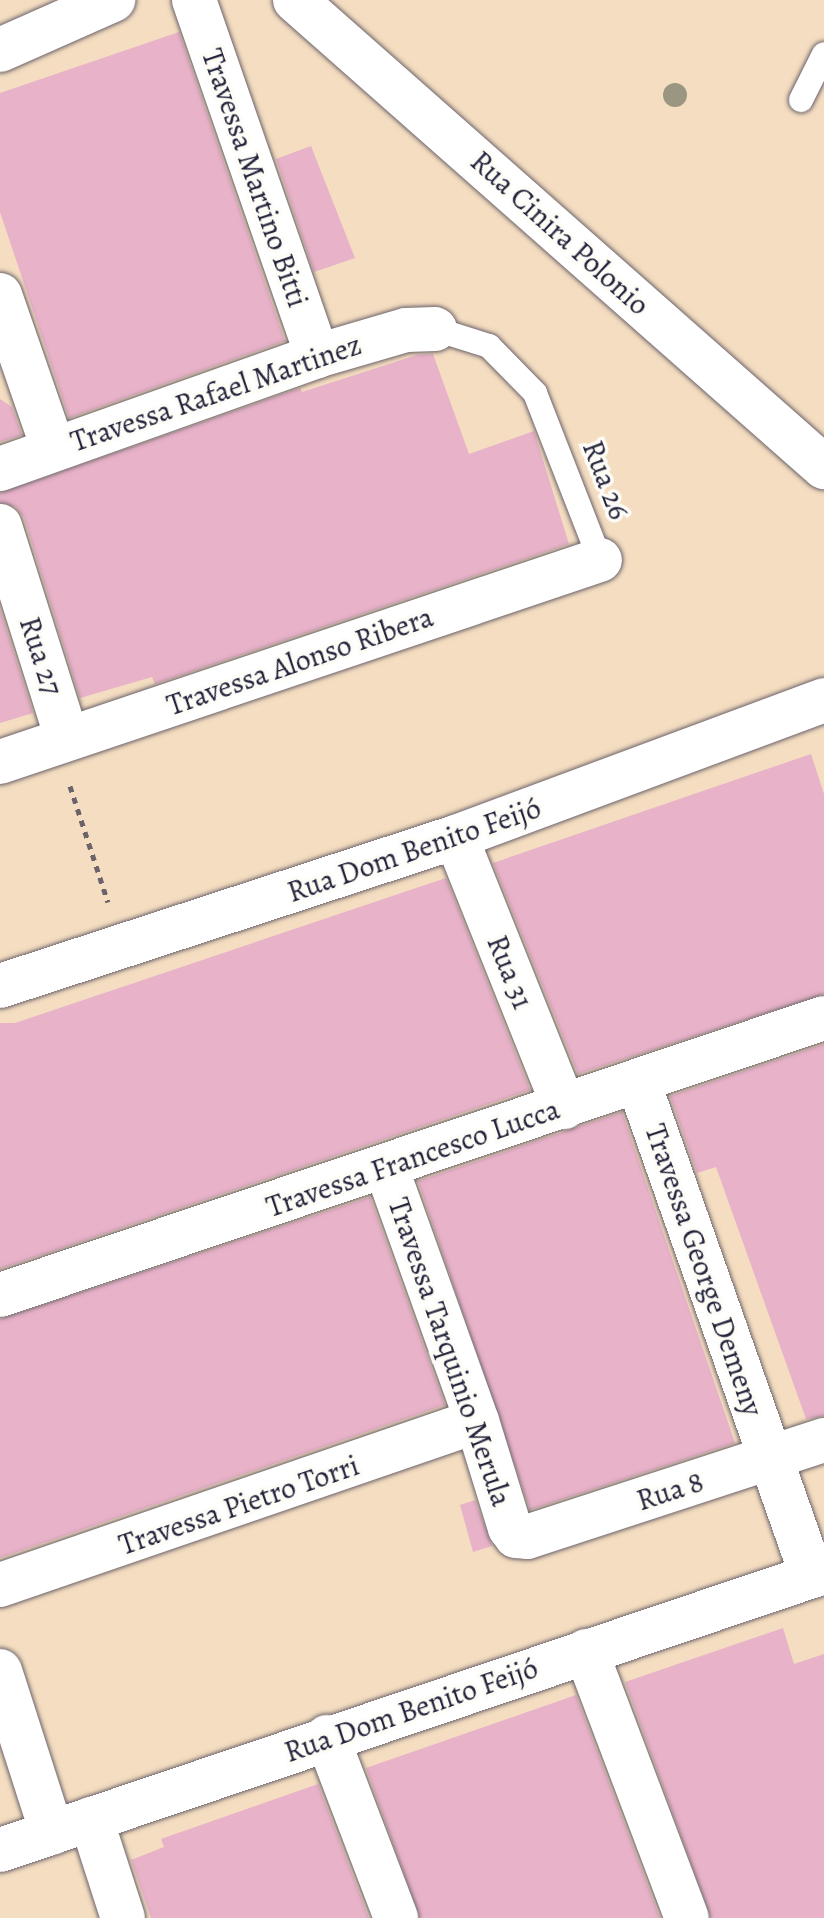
<!DOCTYPE html>
<meta charset="utf-8">
<style>
body{margin:0}
#map{position:relative;width:824px;height:1918px;overflow:hidden;background:#f4ddc0;font-family:Alegreya,serif}
div>[style]{position:absolute}
.building>*{inset:0;background:#e8b2c9}
.path>*{height:5px;margin-top:-2.5px;transform-origin:0;background:repeating-linear-gradient(90deg,#6c636a 0 6px,transparent 0 12px)}
.roads{filter:drop-shadow(0 0 2px #6c636a) drop-shadow(0 0 2px #6c636a)}
.lane>*{height:24px;margin:-12px;padding:0 12px;transform-origin:12px;border-radius:12px;background:#fff}
.street>*{height:44px;margin:-22px;padding:0 22px;transform-origin:22px;border-radius:22px;background:#fff}
.trees>*{width:24px;height:24px;margin:-12px;border-radius:50%;background:#9a9681}
span{translate:-50% -50%;white-space:nowrap;text-align:center;line-height:1.15;-webkit-text-stroke:7px #fdfcf7;paint-order:stroke}
.street-label{font-size:30px;color:#22223b}
</style>
<div id="map">
<div class="building">
<div style="clip-path:polygon(179px 32px,285px 341px,69px 418px,0 212px,0 93px)"></div>
<div style="clip-path:polygon(311px 146px,355px 258px,314px 272px,276px 159px)"></div>
<div style="clip-path:polygon(433px 354px,469px 454px,534px 431px,569px 544px,155px 684px,152px 677px,80px 698px,24px 518px,16px 507px,0 502px,0 493px,300px 388px,302px 392px,417px 355px)"></div>
<div style="clip-path:polygon(0 399px,12px 407px,22px 435px,0 442px)"></div>
<div style="clip-path:polygon(0 609px,33px 713px,0 723px)"></div>
<div style="clip-path:polygon(811px 754px,824px 794px,824px 994px,578px 1074px,493px 863px)"></div>
<div style="clip-path:polygon(446px 878px,530px 1090px,0 1269px,0 1023px,15px 1023px)"></div>
<div style="clip-path:polygon(824px 1044px,824px 1416px,806px 1419px,716px 1167px,697px 1173px,670px 1096px)"></div>
<div style="clip-path:polygon(622px 1112px,735px 1443px,530px 1510px,418px 1181px)"></div>
<div style="clip-path:polygon(370px 1197px,445px 1405px,0 1558px,0 1319px)"></div>
<div style="clip-path:polygon(475px 1500px,492px 1546px,473px 1552px,460px 1505px)"></div>
<div style="clip-path:polygon(783px 1628px,794px 1664px,824px 1654px,824px 1918px,711px 1918px,625px 1682px)"></div>
<div style="clip-path:polygon(576px 1695px,660px 1918px,420px 1918px,366px 1768px)"></div>
<div style="clip-path:polygon(318px 1784px,369px 1918px,151px 1918px,131px 1860px,164px 1847px,161px 1839px)"></div>
</div>
<div class="path">
<div style="left:70px;top:786px;width:122px;rotate:71.9deg"></div>
</div>
<div class="roads">
<div class="lane">
<div style="left:801px;top:100px;width:51px;rotate:-63.4deg"></div>
<div style="left:435px;top:329px;width:57px;rotate:17.5deg"></div>
<div style="left:489px;top:346px;width:66px;rotate:45.6deg"></div>
<div style="left:535px;top:393px;width:179px;rotate:68.7deg"></div>
</div>
<div class="street">
<div style="left:194px;top:0;width:377px;rotate:70.9deg"></div>
<div style="left:295px;top:0;width:706px;rotate:41.44deg"></div>
<div style="left:0;top:50px;width:124px;rotate:-23.9deg"></div>
<div style="left:0;top:295px;width:162px;rotate:70.9deg"></div>
<div style="left:0;top:469px;width:337px;rotate:-19.6deg"></div>
<div style="left:317px;top:356px;width:93px;rotate:-16.3deg"></div>
<div style="left:406px;top:330px;width:29px;rotate:-2deg"></div>
<div style="left:0;top:526px;width:223px;rotate:72.5deg"></div>
<div style="left:0;top:762px;width:633px;rotate:-18.61deg"></div>
<div style="left:456px;top:837px;width:291px;rotate:68.2deg"></div>
<div style="left:0;top:986px;width:480px;rotate:-18.1deg"></div>
<div style="left:456px;top:837px;width:393px;rotate:-20.4deg"></div>
<div style="left:638px;top:1081px;width:525px;rotate:70.63deg"></div>
<div style="left:386px;top:1167px;width:270px;rotate:70.3deg"></div>
<div style="left:477px;top:1421px;width:112px;rotate:72.9deg"></div>
<div style="left:510px;top:1528px;width:10px;rotate:53deg"></div>
<div style="left:516px;top:1536px;width:11px;rotate:5deg"></div>
<div style="left:527px;top:1537px;width:312px;rotate:-18.1deg"></div>
<div style="left:0;top:1295px;width:869px;rotate:-18.58deg"></div>
<div style="left:0;top:1585px;width:504px;rotate:-18.97deg"></div>
<div style="left:586px;top:1651px;width:285px;rotate:69.3deg"></div>
<div style="left:0;top:1671px;width:170px;rotate:72.2deg"></div>
<div style="left:327px;top:1737px;width:194px;rotate:69.1deg"></div>
<div style="left:91px;top:1819px;width:104px;rotate:72.1deg"></div>
<div style="left:0;top:1850px;width:870px;rotate:-18.64deg"></div>
</div>
</div>
<div class="trees">
<div style="left:675px;top:95px"></div>
</div>
<div class="street-label">
<span style="left:255px;top:178px;rotate:71deg">Travessa Martino Bitti</span>
<span style="left:560px;top:233px;rotate:42deg">Rua Cinira Polonio</span>
<span style="left:216px;top:393px;rotate:-19deg">Travessa Rafael Martinez</span>
<span style="left:606px;top:480px;rotate:69deg">Rua 26</span>
<span style="left:41px;top:656px;rotate:72deg">Rua 27</span>
<span style="left:300px;top:661px;rotate:-19deg">Travessa Alonso Ribera</span>
<span style="left:414px;top:850px;rotate:-19deg">Rua Dom Benito Feijó</span>
<span style="left:510px;top:972px;rotate:68deg">Rua 31</span>
<span style="left:413px;top:1158px;rotate:-19deg">Travessa Francesco Lucca</span>
<span style="left:704px;top:1270px;rotate:71deg">Travessa George Demeny</span>
<span style="left:450px;top:1352px;rotate:71deg">Travessa Tarquinio Merula</span>
<span style="left:670px;top:1491px;rotate:-18deg">Rua 8</span>
<span style="left:239px;top:1505px;rotate:-19deg">Travessa Pietro Torri</span>
<span style="left:411px;top:1710px;rotate:-19deg">Rua Dom Benito Feijó</span>
</div>
</div>
